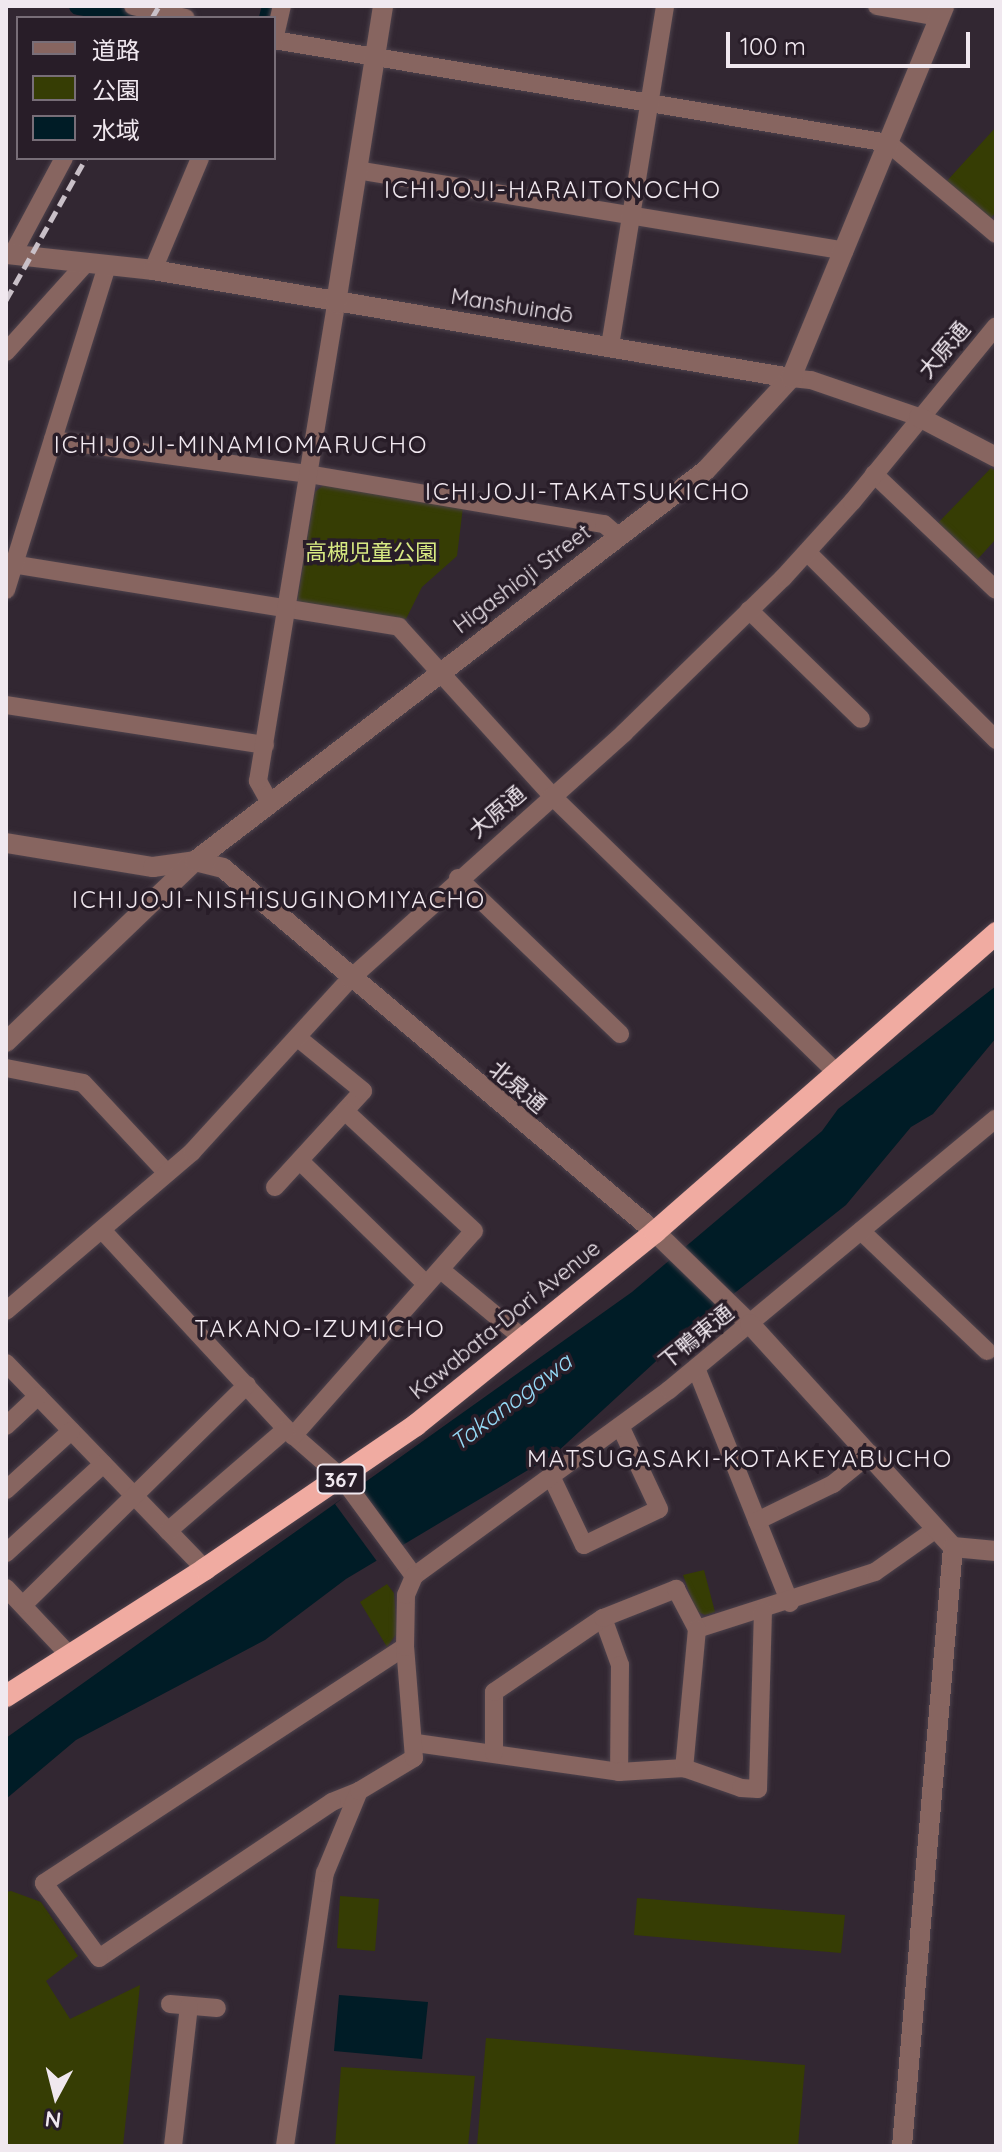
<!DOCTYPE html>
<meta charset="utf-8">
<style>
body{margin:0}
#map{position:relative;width:1002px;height:2152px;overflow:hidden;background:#322732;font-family:Quicksand,"Noto Sans JP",sans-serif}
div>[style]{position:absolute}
.green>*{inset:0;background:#363d04}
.water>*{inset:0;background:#001c26}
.pier>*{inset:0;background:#322732}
.canal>*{height:18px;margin:-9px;padding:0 9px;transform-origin:9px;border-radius:9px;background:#001c26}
.roads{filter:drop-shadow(0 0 2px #4d424c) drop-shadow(0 0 2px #4d424c)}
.minor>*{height:18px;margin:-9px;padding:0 9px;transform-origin:9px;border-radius:9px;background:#876560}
.tertiary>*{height:20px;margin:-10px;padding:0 10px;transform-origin:10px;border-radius:10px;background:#876560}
.trunk>*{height:22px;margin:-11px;padding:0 11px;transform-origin:11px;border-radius:11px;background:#f0aba1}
.rail>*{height:5px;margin-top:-2.5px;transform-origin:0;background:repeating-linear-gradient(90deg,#c9c0c8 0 12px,transparent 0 18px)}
span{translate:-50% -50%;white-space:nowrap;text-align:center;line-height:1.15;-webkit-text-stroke:7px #281d28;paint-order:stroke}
.shield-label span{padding:2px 6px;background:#281d28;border:2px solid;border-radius:6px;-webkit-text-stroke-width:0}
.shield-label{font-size:20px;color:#f0e8ef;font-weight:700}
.street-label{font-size:22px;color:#f0e8ef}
.park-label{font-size:22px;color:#d7e982}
.neighbourhood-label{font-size:24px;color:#f0e8ef;letter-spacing:2px}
.water-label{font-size:24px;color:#95d9f5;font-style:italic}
.frame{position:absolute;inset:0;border:8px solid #f0e8ef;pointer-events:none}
.legend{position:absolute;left:16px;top:16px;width:260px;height:144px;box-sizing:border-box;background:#281d28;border:2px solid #786e78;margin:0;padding:10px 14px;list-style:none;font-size:24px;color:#f0e8ef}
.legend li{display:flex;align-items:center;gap:16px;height:40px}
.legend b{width:40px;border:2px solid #786e78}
.north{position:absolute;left:16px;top:2056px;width:80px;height:80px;-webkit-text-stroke:6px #281d28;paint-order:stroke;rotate:187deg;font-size:22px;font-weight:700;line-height:32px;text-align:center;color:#f0e8ef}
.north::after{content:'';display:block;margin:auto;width:28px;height:36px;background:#f0e8ef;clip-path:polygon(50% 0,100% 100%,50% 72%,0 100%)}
.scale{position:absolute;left:726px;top:32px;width:244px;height:36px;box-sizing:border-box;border:4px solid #f0e8ef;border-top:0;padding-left:10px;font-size:24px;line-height:28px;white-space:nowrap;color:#f0e8ef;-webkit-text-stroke:6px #281d28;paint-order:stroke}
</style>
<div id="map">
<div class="green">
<div style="clip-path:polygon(996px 127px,996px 212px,990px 219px,946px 182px)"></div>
<div style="clip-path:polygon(991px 468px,996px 471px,996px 539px,976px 561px,936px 525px)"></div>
<div style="clip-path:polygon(325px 484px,463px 507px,457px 556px,422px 587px,406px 619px,297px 602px,315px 492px)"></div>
<div style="clip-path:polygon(704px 1570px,715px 1612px,705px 1615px,696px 1611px,683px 1575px)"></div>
<div style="clip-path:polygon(387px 1584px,394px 1593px,397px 1633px,387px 1647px,360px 1602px)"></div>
<div style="clip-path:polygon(11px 1891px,41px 1902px,78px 1956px,46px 1981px,70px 2019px,140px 1985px,123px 2146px,6px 2146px,6px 1892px)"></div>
<div style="clip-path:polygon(340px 1896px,379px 1899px,375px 1951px,337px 1948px)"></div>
<div style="clip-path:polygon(637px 1898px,845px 1915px,841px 1953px,634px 1935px)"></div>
<div style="clip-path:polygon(486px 2038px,805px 2065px,798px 2146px,477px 2146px)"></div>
<div style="clip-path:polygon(341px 2067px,475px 2076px,468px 2146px,335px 2146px)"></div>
</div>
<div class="water">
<div style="clip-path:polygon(996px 986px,996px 1038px,933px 1114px,911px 1127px,846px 1205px,703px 1318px,555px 1454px,346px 1579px,265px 1640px,76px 1740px,6px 1799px,6px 1738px,632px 1292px,822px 1131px,838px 1109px)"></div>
<div style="clip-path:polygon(339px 1995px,428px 2002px,422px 2059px,334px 2051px)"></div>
</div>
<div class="pier">
<div style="clip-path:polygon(358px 1486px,404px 1548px,379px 1564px,335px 1504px)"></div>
</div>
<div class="canal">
<div style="left:78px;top:6px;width:72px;rotate:9.6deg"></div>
<div style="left:268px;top:18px;width:12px;rotate:-76deg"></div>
</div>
<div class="roads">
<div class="minor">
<div style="left:133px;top:6px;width:54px;rotate:12.8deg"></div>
<div style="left:877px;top:6px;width:63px;rotate:10.1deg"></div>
<div style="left:274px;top:40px;width:623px;rotate:9.52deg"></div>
<div style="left:888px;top:143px;width:141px;rotate:40.1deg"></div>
<div style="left:274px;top:40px;width:35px;rotate:-77deg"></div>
<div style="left:357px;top:170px;width:494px;rotate:9.4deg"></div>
<div style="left:12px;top:255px;width:110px;rotate:-61.8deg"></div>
<div style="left:153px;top:270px;width:121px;rotate:-67.2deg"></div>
<div style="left:610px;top:346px;width:344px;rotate:-80.8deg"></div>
<div style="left:6px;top:352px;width:120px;rotate:-48deg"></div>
<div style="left:791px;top:378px;width:20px;rotate:6deg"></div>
<div style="left:811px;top:380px;width:114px;rotate:18.9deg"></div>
<div style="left:53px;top:440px;width:257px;rotate:7.6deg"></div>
<div style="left:308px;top:474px;width:300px;rotate:9.6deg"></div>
<div style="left:604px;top:524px;width:18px;rotate:41deg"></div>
<div style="left:874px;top:474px;width:168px;rotate:43.6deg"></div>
<div style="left:807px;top:552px;width:267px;rotate:44.8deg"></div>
<div style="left:6px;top:563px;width:398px;rotate:9.2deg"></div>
<div style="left:399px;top:627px;width:228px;rotate:47.8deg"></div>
<div style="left:552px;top:796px;width:399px;rotate:44.2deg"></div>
<div style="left:6px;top:590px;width:339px;rotate:-72.7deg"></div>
<div style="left:749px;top:610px;width:156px;rotate:44.2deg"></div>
<div style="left:6px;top:705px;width:262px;rotate:8.8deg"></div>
<div style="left:269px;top:801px;width:23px;rotate:-119deg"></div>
<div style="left:258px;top:781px;width:484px;rotate:-80.7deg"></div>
<div style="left:458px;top:878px;width:225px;rotate:43.9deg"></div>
<div style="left:6px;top:1068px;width:78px;rotate:11deg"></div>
<div style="left:83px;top:1083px;width:123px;rotate:47deg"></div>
<div style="left:300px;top:1161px;width:176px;rotate:44.3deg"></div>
<div style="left:275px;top:1187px;width:130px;rotate:-47.5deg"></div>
<div style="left:363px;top:1091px;width:85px;rotate:-140.7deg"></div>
<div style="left:102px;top:1230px;width:271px;rotate:47.2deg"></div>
<div style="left:286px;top:1429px;width:74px;rotate:41.2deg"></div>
<div style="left:342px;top:1478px;width:122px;rotate:53.7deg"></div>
<div style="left:861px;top:1231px;width:174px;rotate:43.6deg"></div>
<div style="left:441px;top:1270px;width:109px;rotate:39.8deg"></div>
<div style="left:6px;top:1311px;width:245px;rotate:-40.5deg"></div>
<div style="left:192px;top:1152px;width:234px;rotate:-47.6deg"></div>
<div style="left:350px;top:979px;width:368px;rotate:-41.9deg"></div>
<div style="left:624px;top:733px;width:222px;rotate:-44.3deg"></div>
<div style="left:783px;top:578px;width:103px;rotate:-47.8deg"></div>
<div style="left:852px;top:502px;width:227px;rotate:-50.7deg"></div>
<div style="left:6px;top:1363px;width:286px;rotate:46deg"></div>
<div style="left:696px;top:1368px;width:253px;rotate:68.2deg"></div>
<div style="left:6px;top:1426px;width:44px;rotate:-43.2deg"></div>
<div style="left:293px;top:1436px;width:273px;rotate:-48.6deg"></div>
<div style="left:474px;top:1231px;width:176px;rotate:-137.1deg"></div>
<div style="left:552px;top:1478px;width:74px;rotate:64.5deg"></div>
<div style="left:584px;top:1545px;width:83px;rotate:-25.6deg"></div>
<div style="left:659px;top:1509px;width:89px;rotate:-115.1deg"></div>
<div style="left:6px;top:1490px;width:88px;rotate:-42.2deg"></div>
<div style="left:757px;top:1521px;width:85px;rotate:-26deg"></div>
<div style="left:833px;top:1484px;width:48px;rotate:-39deg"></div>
<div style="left:168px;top:1531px;width:156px;rotate:-40.8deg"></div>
<div style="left:6px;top:1553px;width:132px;rotate:-42.5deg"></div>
<div style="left:414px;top:1576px;width:316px;rotate:-36.1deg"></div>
<div style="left:669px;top:1390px;width:425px;rotate:-39.7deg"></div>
<div style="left:6px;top:1588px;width:93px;rotate:46.7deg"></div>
<div style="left:23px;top:1605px;width:314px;rotate:-44.5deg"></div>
<div style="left:603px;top:1618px;width:50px;rotate:70.1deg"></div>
<div style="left:620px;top:1665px;width:107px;rotate:90.5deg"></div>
<div style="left:697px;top:1629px;width:187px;rotate:-17.8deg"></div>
<div style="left:875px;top:1572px;width:75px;rotate:-35.2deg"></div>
<div style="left:416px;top:1743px;width:205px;rotate:8.1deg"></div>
<div style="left:619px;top:1772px;width:65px;rotate:-3.5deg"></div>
<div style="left:684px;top:1768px;width:60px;rotate:19.3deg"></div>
<div style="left:741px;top:1788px;width:17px;rotate:3deg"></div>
<div style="left:758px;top:1789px;width:178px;rotate:-88.4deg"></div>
<div style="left:494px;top:1753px;width:61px;rotate:-90deg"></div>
<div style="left:494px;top:1692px;width:132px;rotate:-34.2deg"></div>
<div style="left:603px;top:1618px;width:79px;rotate:-21.7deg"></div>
<div style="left:676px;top:1589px;width:45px;rotate:62.3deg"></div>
<div style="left:697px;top:1629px;width:140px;rotate:95.3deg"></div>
<div style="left:359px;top:1791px;width:29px;rotate:158deg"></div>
<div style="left:332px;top:1802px;width:280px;rotate:146.2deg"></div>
<div style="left:99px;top:1958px;width:93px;rotate:-126.3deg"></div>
<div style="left:44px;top:1883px;width:431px;rotate:-33.2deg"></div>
<div style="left:170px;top:2004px;width:47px;rotate:4.9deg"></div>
<div style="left:173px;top:2146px;width:141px;rotate:-83.5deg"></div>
<div style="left:285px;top:2146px;width:276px;rotate:-81.7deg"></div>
<div style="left:325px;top:1873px;width:89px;rotate:-67.5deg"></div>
<div style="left:359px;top:1791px;width:64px;rotate:-31deg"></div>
<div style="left:414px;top:1758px;width:111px;rotate:-94.6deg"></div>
<div style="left:405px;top:1647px;width:52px;rotate:-88.9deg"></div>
<div style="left:406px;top:1595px;width:21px;rotate:-67deg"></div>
</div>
<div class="tertiary">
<div style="left:6px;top:254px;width:148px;rotate:6.2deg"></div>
<div style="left:153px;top:270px;width:647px;rotate:9.61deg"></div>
<div style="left:336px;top:303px;width:301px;rotate:-81deg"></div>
<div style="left:919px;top:417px;width:87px;rotate:27.5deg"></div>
<div style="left:6px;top:843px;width:149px;rotate:9.3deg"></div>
<div style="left:153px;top:867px;width:42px;rotate:-8.1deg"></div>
<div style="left:195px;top:861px;width:29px;rotate:14deg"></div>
<div style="left:223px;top:868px;width:565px;rotate:40.12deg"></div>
<div style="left:655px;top:1232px;width:132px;rotate:44.1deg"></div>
<div style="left:750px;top:1324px;width:302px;rotate:47.7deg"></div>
<div style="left:953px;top:1547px;width:43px;rotate:5.3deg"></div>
<div style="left:6px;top:1042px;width:262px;rotate:-43.8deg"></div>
<div style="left:195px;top:861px;width:643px;rotate:-37.42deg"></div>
<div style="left:706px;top:470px;width:125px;rotate:-47.3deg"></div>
<div style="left:791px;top:378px;width:402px;rotate:-67.6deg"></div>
<div style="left:902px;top:2146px;width:601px;rotate:-85.13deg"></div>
</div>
<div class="trunk">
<div style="left:6px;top:1696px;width:236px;rotate:-32.5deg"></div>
<div style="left:205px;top:1569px;width:255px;rotate:-34.3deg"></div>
<div style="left:416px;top:1425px;width:307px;rotate:-38.9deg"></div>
<div style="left:655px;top:1232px;width:454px;rotate:-41.2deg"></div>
</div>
</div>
<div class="rail">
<div style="left:152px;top:18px;width:14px;rotate:-60deg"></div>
<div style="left:6px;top:300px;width:163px;rotate:-60.6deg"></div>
</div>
<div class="shield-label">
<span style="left:341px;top:1479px">367</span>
</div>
<div class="street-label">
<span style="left:512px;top:306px;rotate:9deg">Manshuindō</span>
<span style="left:944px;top:350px;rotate:-50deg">大原通</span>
<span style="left:522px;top:579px;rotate:-37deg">Higashioji Street</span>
<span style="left:497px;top:812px;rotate:-41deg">大原通</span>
<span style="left:518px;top:1087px;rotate:40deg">北泉通</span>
<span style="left:505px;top:1320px;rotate:-39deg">Kawabata-Dori Avenue</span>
<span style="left:696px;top:1337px;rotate:-39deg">下鴨東通</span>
</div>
<div class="park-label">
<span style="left:371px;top:553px">高槻児童公園</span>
</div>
<div class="neighbourhood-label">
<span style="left:553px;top:190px">ICHIJOJI-HARAITONOCHO</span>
<span style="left:241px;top:445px">ICHIJOJI-MINAMIOMARUCHO</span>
<span style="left:588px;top:492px">ICHIJOJI-TAKATSUKICHO</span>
<span style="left:279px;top:900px">ICHIJOJI-NISHISUGINOMIYACHO</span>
<span style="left:320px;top:1329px">TAKANO-IZUMICHO</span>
<span style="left:740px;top:1459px">MATSUGASAKI-KOTAKEYABUCHO</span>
</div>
<div class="water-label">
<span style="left:511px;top:1402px;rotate:-37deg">Takanogawa</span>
</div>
<div class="frame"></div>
<ul class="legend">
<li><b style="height:10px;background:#876560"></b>道路</li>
<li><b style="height:22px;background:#363d04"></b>公園</li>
<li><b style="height:22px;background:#001c26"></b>水域</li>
</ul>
<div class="north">N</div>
<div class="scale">100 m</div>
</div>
